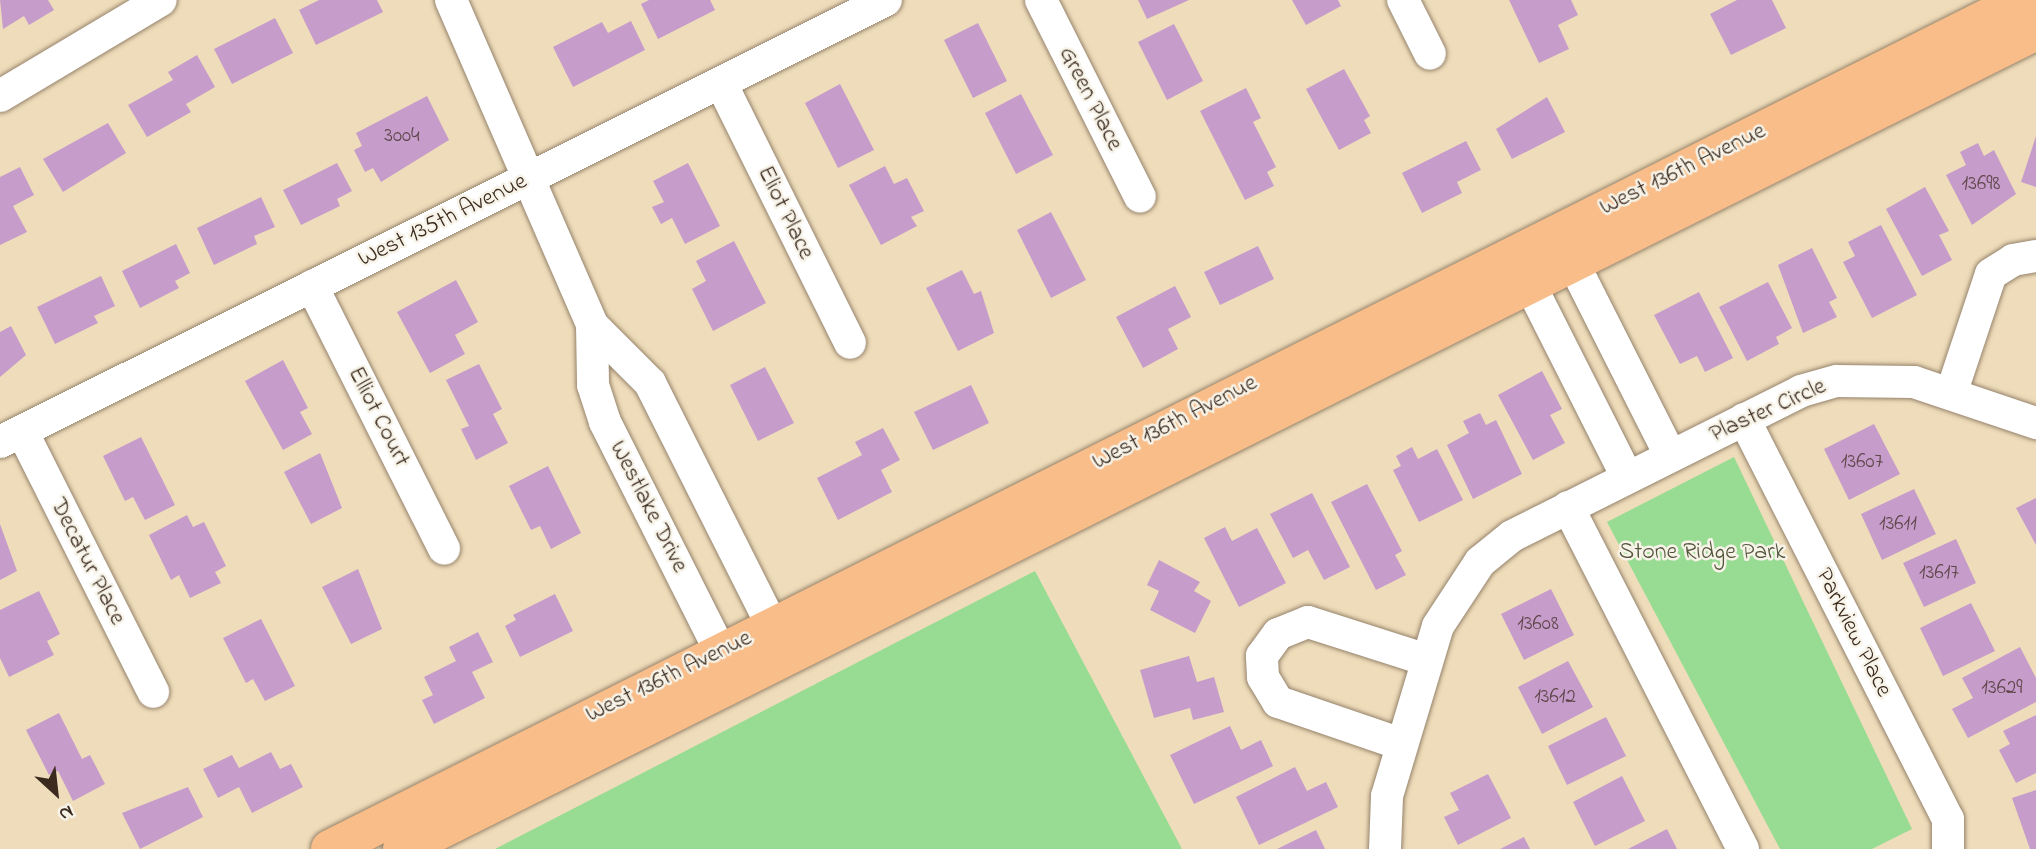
<!DOCTYPE html>
<style>
body{margin:0}
#map{position:relative;width:2036px;height:849px;overflow:hidden;background:#efdcba;font-family:"Indie Flower",sans-serif}
div>[style]{position:absolute}
.green>*{inset:0;background:#98dc94}
.building>*{inset:0;background:#c69ccb}
.roads{filter:drop-shadow(0 0 2px #95836c) drop-shadow(0 0 2px #95836c)}
.minor>*{height:32px;margin:-16px;padding:0 16px;transform-origin:16px;border-radius:16px;background:#fff}
.major>*{height:38px;margin:-19px;padding:0 19px;transform-origin:19px;border-radius:19px;background:#f8bd89}
span{translate:-50% -50%;white-space:nowrap;text-align:center;line-height:1.15;-webkit-text-stroke:5px #f7f3e8;paint-order:stroke}
.number-label{font-size:21px;color:#5e4649}
.number-label span{-webkit-text-stroke-width:0}
.street-label{font-size:24px;color:#3b2a1e}
.park-label{font-size:24px;color:#52563c}
.north{position:absolute;left:21px;top:758px;width:70px;height:70px;-webkit-text-stroke:5px #f7f3e8;paint-order:stroke;rotate:153deg;font-size:19px;font-weight:700;line-height:28px;text-align:center;color:#3b2a1e}
.north::after{content:'';display:block;margin:auto;width:24px;height:32px;background:#3b2a1e;clip-path:polygon(50% 0,100% 100%,50% 72%,0 100%)}
</style>
<div id="map">
<div class="green">
<div style="clip-path:polygon(1734px 457px,1912px 829px,1872px 849px,1780px 849px,1607px 522px)"></div>
<div style="clip-path:polygon(1035px 571px,1182px 849px,495px 849px)"></div>
</div>
<div class="building">
<div style="clip-path:polygon(0 0,48px 0,54px 10px,29px 25px,24px 16px,3px 29px)"></div>
<div style="clip-path:polygon(319px 0,377px 0,383px 12px,316px 45px,299px 10px)"></div>
<div style="clip-path:polygon(649px 0,710px 0,715px 10px,658px 39px,641px 4px)"></div>
<div style="clip-path:polygon(1138px 0,1189px 0,1147px 19px)"></div>
<div style="clip-path:polygon(1292px 0,1338px 0,1341px 6px,1306px 25px)"></div>
<div style="clip-path:polygon(1509px 0,1571px 0,1578px 15px,1558px 25px,1569px 49px,1539px 63px)"></div>
<div style="clip-path:polygon(1737px 0,1772px 0,1786px 28px,1731px 55px,1710px 14px)"></div>
<div style="clip-path:polygon(275px 18px,293px 53px,232px 84px,214px 49px)"></div>
<div style="clip-path:polygon(631px 21px,645px 50px,573px 87px,553px 47px,602px 22px,608px 33px)"></div>
<div style="clip-path:polygon(978px 23px,1007px 81px,973px 98px,944px 40px)"></div>
<div style="clip-path:polygon(1174px 24px,1203px 81px,1167px 100px,1138px 42px)"></div>
<div style="clip-path:polygon(197px 55px,215px 87px,186px 104px,191px 112px,147px 137px,128px 105px,173px 80px,168px 72px)"></div>
<div style="clip-path:polygon(1344px 69px,1370px 116px,1364px 120px,1371px 133px,1339px 150px,1306px 89px)"></div>
<div style="clip-path:polygon(840px 84px,874px 150px,838px 168px,805px 103px)"></div>
<div style="clip-path:polygon(1246px 88px,1261px 118px,1253px 122px,1276px 167px,1267px 172px,1274px 186px,1245px 200px,1200px 111px)"></div>
<div style="clip-path:polygon(1021px 94px,1053px 155px,1016px 174px,985px 113px)"></div>
<div style="clip-path:polygon(427px 96px,449px 140px,381px 182px,373px 168px,365px 172px,354px 150px,362px 146px,356px 133px)"></div>
<div style="clip-path:polygon(1547px 97px,1565px 132px,1512px 159px,1496px 129px)"></div>
<div style="clip-path:polygon(108px 123px,126px 153px,63px 192px,43px 159px)"></div>
<div style="clip-path:polygon(2036px 136px,2036px 187px,2021px 182px)"></div>
<div style="clip-path:polygon(1466px 141px,1481px 170px,1457px 182px,1462px 193px,1422px 213px,1402px 173px)"></div>
<div style="clip-path:polygon(1978px 143px,1984px 156px,1994px 150px,2016px 194px,1972px 225px,1946px 175px,1966px 165px,1960px 152px)"></div>
<div style="clip-path:polygon(337px 163px,352px 191px,337px 199px,340px 206px,301px 225px,283px 190px)"></div>
<div style="clip-path:polygon(688px 163px,720px 226px,685px 244px,672px 218px,661px 224px,652px 207px,664px 202px,653px 181px)"></div>
<div style="clip-path:polygon(885px 166px,894px 184px,907px 178px,924px 211px,911px 217px,917px 226px,881px 245px,849px 185px)"></div>
<div style="clip-path:polygon(20px 167px,34px 195px,13px 206px,27px 232px,0 245px,0 177px)"></div>
<div style="clip-path:polygon(1925px 187px,1949px 231px,1939px 235px,1952px 260px,1922px 276px,1886px 209px)"></div>
<div style="clip-path:polygon(261px 197px,275px 227px,254px 236px,257px 244px,214px 265px,197px 228px)"></div>
<div style="clip-path:polygon(1051px 212px,1086px 280px,1051px 298px,1017px 230px)"></div>
<div style="clip-path:polygon(1881px 225px,1917px 295px,1872px 318px,1843px 262px,1855px 256px,1848px 242px)"></div>
<div style="clip-path:polygon(734px 241px,766px 303px,713px 331px,692px 289px,706px 281px,696px 261px)"></div>
<div style="clip-path:polygon(176px 244px,190px 273px,175px 281px,179px 288px,140px 308px,122px 271px)"></div>
<div style="clip-path:polygon(1258px 246px,1274px 279px,1220px 305px,1204px 272px)"></div>
<div style="clip-path:polygon(1812px 248px,1837px 298px,1829px 302px,1837px 317px,1803px 333px,1778px 265px)"></div>
<div style="clip-path:polygon(962px 270px,974px 294px,981px 291px,994px 333px,958px 351px,926px 288px)"></div>
<div style="clip-path:polygon(101px 276px,115px 306px,94px 316px,98px 323px,55px 344px,37px 307px)"></div>
<div style="clip-path:polygon(456px 280px,478px 322px,455px 335px,465px 354px,430px 373px,397px 312px)"></div>
<div style="clip-path:polygon(1768px 282px,1792px 328px,1776px 337px,1779px 344px,1747px 361px,1719px 307px)"></div>
<div style="clip-path:polygon(1175px 286px,1191px 317px,1168px 329px,1178px 349px,1143px 368px,1116px 317px)"></div>
<div style="clip-path:polygon(1699px 292px,1733px 358px,1705px 372px,1697px 356px,1680px 364px,1654px 315px)"></div>
<div style="clip-path:polygon(11px 326px,26px 355px,0 377px,0 332px)"></div>
<div style="clip-path:polygon(283px 360px,308px 408px,300px 412px,312px 434px,283px 450px,245px 381px)"></div>
<div style="clip-path:polygon(479px 364px,502px 409px,493px 414px,508px 443px,476px 460px,461px 429px,469px 426px,446px 380px)"></div>
<div style="clip-path:polygon(765px 367px,794px 423px,758px 441px,730px 385px)"></div>
<div style="clip-path:polygon(1542px 371px,1562px 409px,1550px 415px,1565px 443px,1533px 460px,1498px 395px)"></div>
<div style="clip-path:polygon(971px 385px,989px 423px,933px 450px,914px 412px)"></div>
<div style="clip-path:polygon(1480px 413px,1486px 425px,1496px 420px,1522px 474px,1473px 499px,1447px 445px,1469px 433px,1463px 421px)"></div>
<div style="clip-path:polygon(1874px 424px,1900px 474px,1849px 500px,1824px 449px)"></div>
<div style="clip-path:polygon(883px 428px,900px 460px,881px 470px,892px 492px,838px 520px,817px 478px,862px 455px,855px 442px)"></div>
<div style="clip-path:polygon(141px 437px,175px 505px,145px 520px,133px 497px,125px 501px,103px 456px)"></div>
<div style="clip-path:polygon(1412px 447px,1418px 459px,1437px 449px,1463px 500px,1419px 522px,1393px 470px,1401px 466px,1396px 456px)"></div>
<div style="clip-path:polygon(320px 453px,342px 508px,311px 524px,284px 472px)"></div>
<div style="clip-path:polygon(548px 466px,581px 533px,551px 549px,540px 526px,531px 530px,509px 486px)"></div>
<div style="clip-path:polygon(1367px 484px,1402px 551px,1395px 555px,1406px 575px,1376px 590px,1331px 502px)"></div>
<div style="clip-path:polygon(1914px 489px,1936px 534px,1882px 560px,1861px 514px)"></div>
<div style="clip-path:polygon(1312px 493px,1350px 567px,1324px 580px,1308px 550px,1293px 558px,1270px 514px)"></div>
<div style="clip-path:polygon(2036px 498px,2036px 545px,2016px 508px)"></div>
<div style="clip-path:polygon(187px 515px,193px 527px,204px 522px,226px 566px,215px 572px,221px 583px,190px 598px,179px 575px,171px 580px,149px 535px)"></div>
<div style="clip-path:polygon(0 524px,17px 571px,0 580px)"></div>
<div style="clip-path:polygon(1225px 527px,1232px 541px,1257px 528px,1286px 583px,1239px 607px,1204px 538px)"></div>
<div style="clip-path:polygon(1956px 539px,1976px 583px,1924px 607px,1903px 563px)"></div>
<div style="clip-path:polygon(1159px 560px,1200px 582px,1194px 591px,1211px 601px,1195px 633px,1150px 610px,1159px 591px,1147px 585px)"></div>
<div style="clip-path:polygon(358px 569px,382px 629px,351px 644px,322px 587px)"></div>
<div style="clip-path:polygon(1551px 589px,1574px 635px,1524px 660px,1501px 614px)"></div>
<div style="clip-path:polygon(39px 591px,60px 634px,47px 641px,54px 655px,9px 677px,0 658px,0 610px)"></div>
<div style="clip-path:polygon(555px 594px,573px 631px,520px 657px,505px 626px,516px 620px,513px 615px)"></div>
<div style="clip-path:polygon(1971px 603px,1995px 651px,1943px 676px,1920px 628px)"></div>
<div style="clip-path:polygon(261px 619px,295px 686px,265px 701px,253px 679px,246px 683px,223px 638px)"></div>
<div style="clip-path:polygon(478px 632px,493px 662px,472px 672px,485px 698px,434px 724px,422px 700px,433px 695px,424px 677px,456px 661px,449px 647px)"></div>
<div style="clip-path:polygon(2020px 647px,2036px 678px,2036px 702px,1968px 738px,1952px 709px,1973px 698px,1962px 678px)"></div>
<div style="clip-path:polygon(1189px 656px,1197px 682px,1214px 677px,1224px 712px,1193px 720px,1190px 708px,1154px 718px,1140px 670px)"></div>
<div style="clip-path:polygon(1568px 661px,1593px 707px,1542px 734px,1518px 687px)"></div>
<div style="clip-path:polygon(59px 713px,82px 759px,90px 755px,105px 784px,73px 801px,58px 771px,49px 775px,26px 730px)"></div>
<div style="clip-path:polygon(2036px 715px,2036px 773px,2016px 783px,1999px 750px,2010px 744px,2003px 731px)"></div>
<div style="clip-path:polygon(1606px 717px,1626px 756px,1567px 785px,1548px 746px)"></div>
<div style="clip-path:polygon(1230px 726px,1241px 750px,1261px 740px,1273px 766px,1194px 804px,1170px 755px)"></div>
<div style="clip-path:polygon(271px 752px,280px 769px,291px 764px,303px 787px,252px 813px,239px 787px,218px 798px,203px 769px,232px 755px,239px 768px)"></div>
<div style="clip-path:polygon(1295px 767px,1307px 791px,1326px 782px,1338px 807px,1259px 845px,1236px 797px)"></div>
<div style="clip-path:polygon(1488px 774px,1511px 818px,1458px 845px,1444px 817px,1459px 810px,1450px 793px)"></div>
<div style="clip-path:polygon(1622px 776px,1645px 821px,1595px 846px,1573px 802px)"></div>
<div style="clip-path:polygon(188px 787px,203px 817px,140px 849px,122px 813px)"></div>
<div style="clip-path:polygon(2036px 790px,2036px 849px,2030px 849px,2012px 798px)"></div>
<div style="clip-path:polygon(1667px 829px,1677px 849px,1628px 849px)"></div>
<div style="clip-path:polygon(1316px 830px,1325px 849px,1277px 849px)"></div>
<div style="clip-path:polygon(1524px 837px,1530px 849px,1500px 849px)"></div>
</div>
<div class="roads">
<div class="minor">
<div style="left:451px;top:0;width:354px;rotate:66.5deg"></div>
<div style="left:592px;top:325px;width:60px;rotate:89deg"></div>
<div style="left:593px;top:385px;width:39px;rotate:72deg"></div>
<div style="left:605px;top:422px;width:282px;rotate:63.3deg"></div>
<div style="left:1041px;top:0;width:220px;rotate:63.3deg"></div>
<div style="left:1403px;top:0;width:60px;rotate:63.4deg"></div>
<div style="left:721px;top:83px;width:290px;rotate:63.6deg"></div>
<div style="left:0;top:96px;width:187px;rotate:-30.8deg"></div>
<div style="left:1562px;top:241px;width:240px;rotate:63.2deg"></div>
<div style="left:1520px;top:265px;width:237px;rotate:63.2deg"></div>
<div style="left:312px;top:286px;width:294px;rotate:63.3deg"></div>
<div style="left:592px;top:325px;width:82px;rotate:45deg"></div>
<div style="left:650px;top:383px;width:297px;rotate:63.3deg"></div>
<div style="left:1951px;top:394px;width:126px;rotate:-71.6deg"></div>
<div style="left:1991px;top:274px;width:26px;rotate:-32deg"></div>
<div style="left:2013px;top:260px;width:23px;rotate:-10deg"></div>
<div style="left:1744px;top:419px;width:449px;rotate:63deg"></div>
<div style="left:1948px;top:819px;width:30px;rotate:90deg"></div>
<div style="left:22px;top:431px;width:292px;rotate:63.3deg"></div>
<div style="left:0;top:442px;width:990px;rotate:-26.51deg"></div>
<div style="left:1568px;top:507px;width:384px;rotate:62.9deg"></div>
<div style="left:1401px;top:744px;width:130px;rotate:-161.1deg"></div>
<div style="left:1278px;top:702px;width:29px;rotate:-121deg"></div>
<div style="left:1263px;top:677px;width:21px;rotate:-93deg"></div>
<div style="left:1262px;top:656px;width:27px;rotate:-54deg"></div>
<div style="left:1278px;top:634px;width:32px;rotate:-22deg"></div>
<div style="left:1308px;top:622px;width:125px;rotate:17.7deg"></div>
<div style="left:1385px;top:849px;width:53px;rotate:-87.8deg"></div>
<div style="left:1387px;top:796px;width:177px;rotate:-73.3deg"></div>
<div style="left:1438px;top:626px;width:77px;rotate:-56.7deg"></div>
<div style="left:1480px;top:562px;width:41px;rotate:-39.1deg"></div>
<div style="left:1512px;top:536px;width:323px;rotate:-26.6deg"></div>
<div style="left:1801px;top:391px;width:37px;rotate:-16deg"></div>
<div style="left:1837px;top:381px;width:77px;rotate:0.7deg"></div>
<div style="left:1914px;top:382px;width:129px;rotate:18.6deg"></div>
</div>
<div class="major">
<div style="left:330px;top:849px;width:1894px;rotate:-26.63deg"></div>
<div style="left:402px;top:849px;width:1827px;rotate:-26.59deg"></div>
</div>
</div>
<div class="number-label">
<span style="left:402px;top:136px">3004</span>
<span style="left:1981px;top:184px">13698</span>
<span style="left:1862px;top:462px">13607</span>
<span style="left:1898px;top:524px">13611</span>
<span style="left:1939px;top:573px">13617</span>
<span style="left:1538px;top:624px">13608</span>
<span style="left:2002px;top:688px">13629</span>
<span style="left:1555px;top:697px">13612</span>
</div>
<div class="street-label">
<span style="left:1090px;top:99px;rotate:63deg">Green Place</span>
<span style="left:1683px;top:170px;rotate:-26deg">West 136th Avenue</span>
<span style="left:785px;top:213px;rotate:64deg">Eliot Place</span>
<span style="left:443px;top:221px;rotate:-26deg">West 135th Avenue</span>
<span style="left:1768px;top:411px;rotate:-24deg">Plaster Circle</span>
<span style="left:378px;top:417px;rotate:63deg">Elliot Court</span>
<span style="left:1175px;top:423px;rotate:-27deg">West 136th Avenue</span>
<span style="left:648px;top:507px;rotate:63deg">Westlake Drive</span>
<span style="left:87px;top:562px;rotate:63deg">Decatur Place</span>
<span style="left:1853px;top:633px;rotate:63deg">Parkview Place</span>
<span style="left:669px;top:677px;rotate:-26deg">West 136th Avenue</span>
</div>
<div class="park-label">
<span style="left:1702px;top:553px">Stone Ridge Park</span>
</div>
<div class="north">N</div>
</div>
